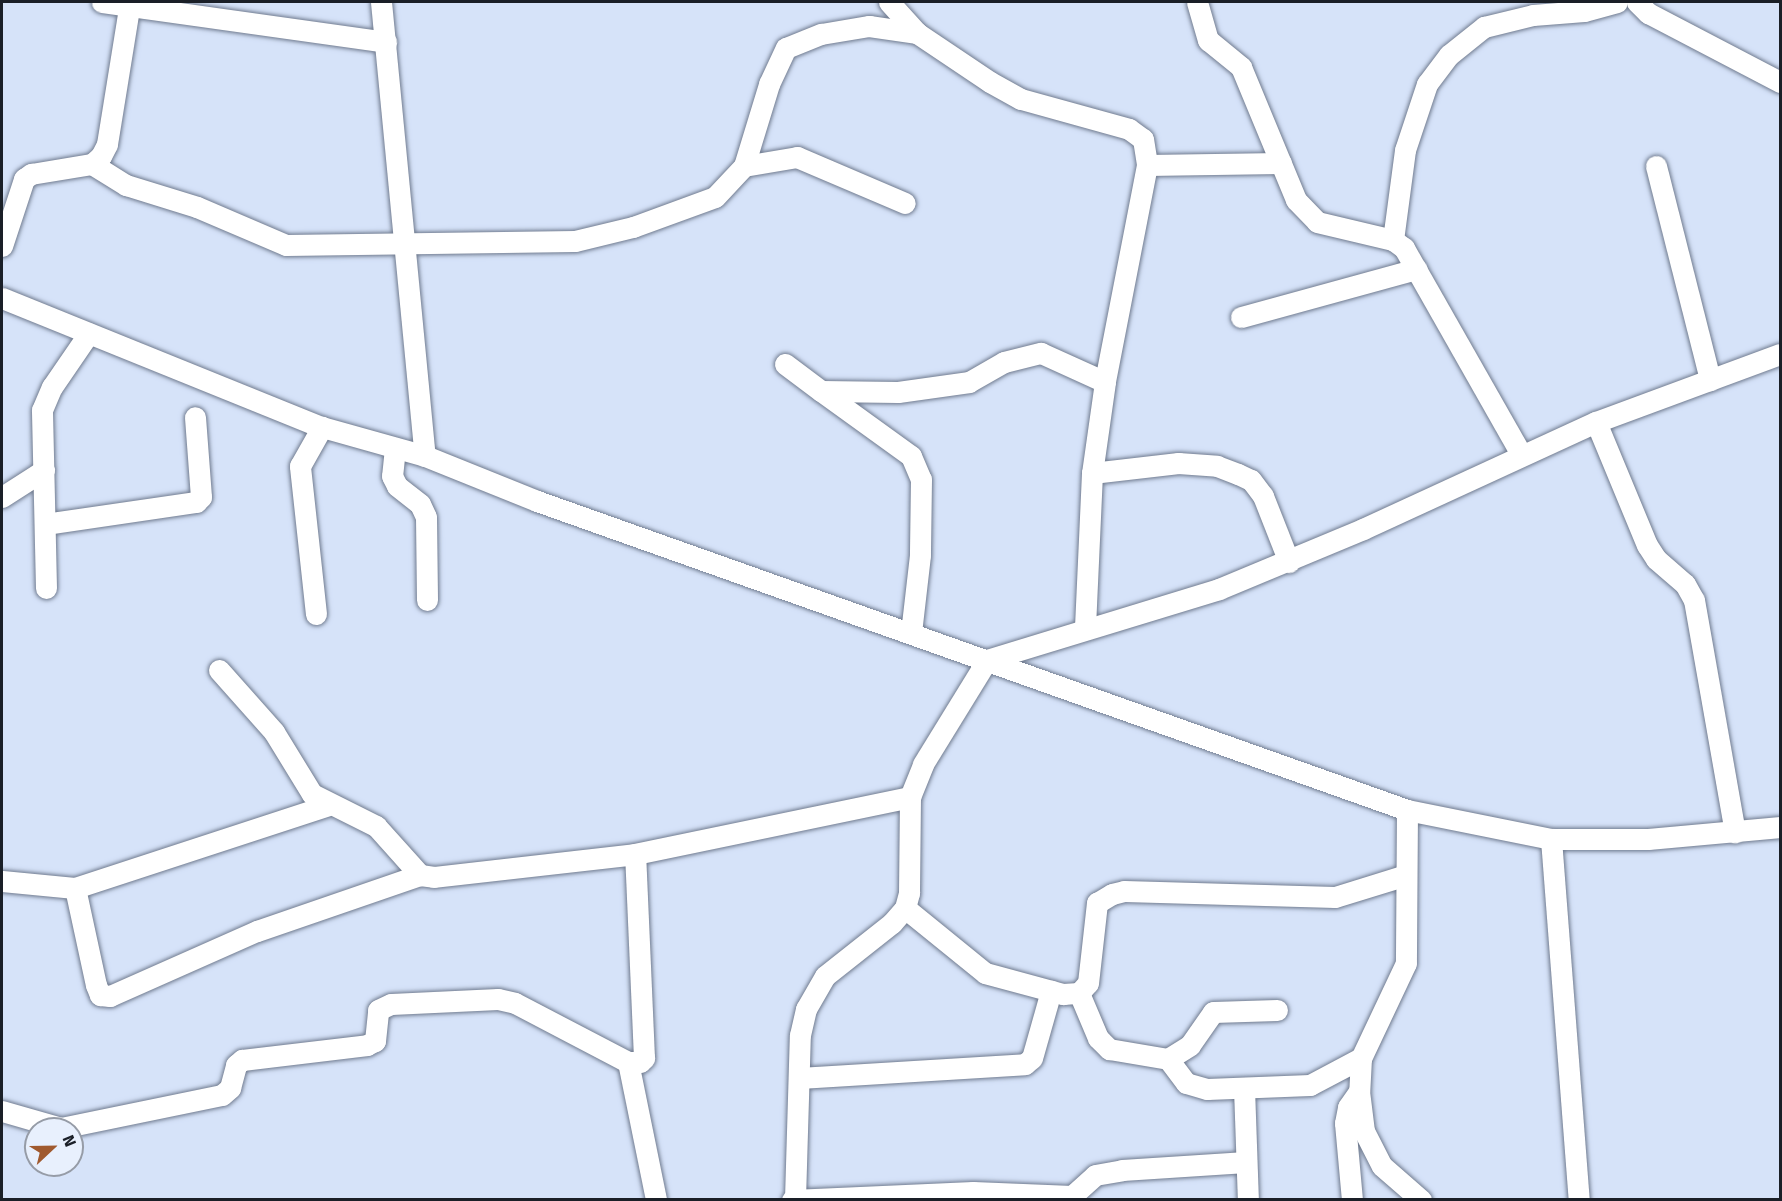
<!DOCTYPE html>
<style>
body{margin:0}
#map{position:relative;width:1782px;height:1201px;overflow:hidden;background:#d6e3f9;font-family:"Fira Sans",sans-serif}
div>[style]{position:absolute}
.roads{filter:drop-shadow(0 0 2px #707b8f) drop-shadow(0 0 2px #707b8f)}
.minor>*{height:21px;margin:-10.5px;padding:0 10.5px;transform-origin:10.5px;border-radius:10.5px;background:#fff}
span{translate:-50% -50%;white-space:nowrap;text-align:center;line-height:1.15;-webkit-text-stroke:4.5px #e8f0fd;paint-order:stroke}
.frame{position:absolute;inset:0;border:3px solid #1a1f27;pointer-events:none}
.north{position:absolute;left:24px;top:1117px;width:60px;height:60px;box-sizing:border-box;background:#e8f0fd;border:2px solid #969ca7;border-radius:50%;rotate:68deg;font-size:16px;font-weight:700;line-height:24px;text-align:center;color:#1a1f27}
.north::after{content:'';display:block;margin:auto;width:21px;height:27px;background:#a05a2f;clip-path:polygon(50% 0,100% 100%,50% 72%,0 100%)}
</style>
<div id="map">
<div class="roads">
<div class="minor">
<div style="left:102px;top:2px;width:287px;rotate:8deg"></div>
<div style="left:381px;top:2px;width:456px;rotate:84.5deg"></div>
<div style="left:425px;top:456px;width:121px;rotate:21.9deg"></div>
<div style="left:537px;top:501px;width:923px;rotate:19.55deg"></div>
<div style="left:1407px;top:810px;width:147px;rotate:11.4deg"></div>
<div style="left:1551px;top:839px;width:97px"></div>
<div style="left:1648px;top:839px;width:133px;rotate:-5.2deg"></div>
<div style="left:889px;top:2px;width:42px;rotate:47.9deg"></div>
<div style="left:917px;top:33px;width:88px;rotate:33.9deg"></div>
<div style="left:990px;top:82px;width:35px;rotate:29deg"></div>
<div style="left:1021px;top:99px;width:112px;rotate:15.5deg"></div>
<div style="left:1129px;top:129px;width:17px;rotate:36deg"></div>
<div style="left:1143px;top:139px;width:26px;rotate:81deg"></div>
<div style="left:1147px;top:165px;width:221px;rotate:101deg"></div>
<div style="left:1105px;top:382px;width:92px;rotate:98.1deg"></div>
<div style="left:1092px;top:473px;width:154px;rotate:92.6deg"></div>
<div style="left:1197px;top:2px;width:40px;rotate:74deg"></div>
<div style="left:1208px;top:40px;width:43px;rotate:39.3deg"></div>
<div style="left:1241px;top:67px;width:144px;rotate:67.5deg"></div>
<div style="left:1296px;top:200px;width:30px;rotate:46deg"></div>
<div style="left:1317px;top:222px;width:78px;rotate:13.3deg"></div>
<div style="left:1393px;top:240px;width:14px;rotate:36deg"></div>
<div style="left:1404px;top:248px;width:237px;rotate:60.4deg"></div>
<div style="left:1637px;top:2px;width:16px;rotate:45deg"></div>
<div style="left:1648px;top:13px;width:149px;rotate:27.6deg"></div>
<div style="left:92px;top:164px;width:40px;rotate:32deg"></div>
<div style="left:126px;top:185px;width:74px;rotate:17.2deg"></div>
<div style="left:197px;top:207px;width:97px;rotate:23.1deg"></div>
<div style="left:286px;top:245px;width:289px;rotate:-0.8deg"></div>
<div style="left:575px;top:241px;width:60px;rotate:-13.6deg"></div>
<div style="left:633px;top:227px;width:87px;rotate:-20.1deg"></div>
<div style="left:715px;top:197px;width:42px;rotate:-46.9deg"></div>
<div style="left:744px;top:166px;width:54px;rotate:-9.6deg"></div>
<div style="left:797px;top:157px;width:117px;rotate:23.1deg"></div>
<div style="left:1147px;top:165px;width:134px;rotate:-0.9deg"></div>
<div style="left:744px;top:166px;width:86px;rotate:-73deg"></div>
<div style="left:769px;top:84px;width:40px;rotate:-65deg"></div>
<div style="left:786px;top:48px;width:38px;rotate:-22deg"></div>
<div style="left:821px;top:34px;width:49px;rotate:-9.5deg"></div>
<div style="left:869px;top:26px;width:49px;rotate:8.3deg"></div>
<div style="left:1656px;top:166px;width:221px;rotate:75.8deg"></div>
<div style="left:1393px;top:240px;width:91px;rotate:-82.4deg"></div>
<div style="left:1405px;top:150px;width:70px;rotate:-71.6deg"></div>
<div style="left:1427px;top:84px;width:36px;rotate:-53deg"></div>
<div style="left:1449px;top:55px;width:45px;rotate:-38.7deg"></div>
<div style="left:1484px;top:27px;width:50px;rotate:-13.8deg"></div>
<div style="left:1533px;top:15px;width:51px;rotate:-4.5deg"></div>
<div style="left:1584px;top:11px;width:34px;rotate:-15deg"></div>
<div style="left:2px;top:246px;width:71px;rotate:-71.8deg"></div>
<div style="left:24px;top:179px;width:9px;rotate:-36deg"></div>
<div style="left:31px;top:174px;width:62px;rotate:-9.3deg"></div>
<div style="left:92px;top:164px;width:12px;rotate:-42deg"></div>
<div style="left:101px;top:156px;width:13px;rotate:-63deg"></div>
<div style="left:107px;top:144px;width:144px;rotate:-80.8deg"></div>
<div style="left:2px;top:298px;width:345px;rotate:22deg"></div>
<div style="left:322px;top:427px;width:107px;rotate:15.7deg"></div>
<div style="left:1241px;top:317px;width:182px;rotate:-15.3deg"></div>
<div style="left:785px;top:364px;width:45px;rotate:36.9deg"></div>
<div style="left:821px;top:391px;width:77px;rotate:0.7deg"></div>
<div style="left:898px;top:392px;width:72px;rotate:-8deg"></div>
<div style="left:969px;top:382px;width:40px;rotate:-29.7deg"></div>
<div style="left:1004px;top:362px;width:38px;rotate:-14deg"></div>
<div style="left:1041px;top:353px;width:70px;rotate:24.4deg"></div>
<div style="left:821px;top:391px;width:111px;rotate:35.8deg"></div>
<div style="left:911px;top:456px;width:25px;rotate:67deg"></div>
<div style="left:921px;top:479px;width:76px;rotate:90.8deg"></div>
<div style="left:920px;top:555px;width:79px;rotate:96.6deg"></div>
<div style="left:1596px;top:422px;width:133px;rotate:67.5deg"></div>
<div style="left:1647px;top:545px;width:17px;rotate:57deg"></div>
<div style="left:1656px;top:559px;width:38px;rotate:41deg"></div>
<div style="left:1685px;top:584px;width:18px;rotate:61deg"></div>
<div style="left:1694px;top:600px;width:236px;rotate:80deg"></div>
<div style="left:395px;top:448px;width:28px;rotate:96deg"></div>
<div style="left:392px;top:476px;width:11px;rotate:63deg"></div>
<div style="left:397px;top:486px;width:29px;rotate:38deg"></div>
<div style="left:420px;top:504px;width:14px;rotate:65deg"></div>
<div style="left:426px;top:517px;width:83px;rotate:89.3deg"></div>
<div style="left:1092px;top:473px;width:87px;rotate:-6.6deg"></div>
<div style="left:1178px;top:463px;width:39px;rotate:4deg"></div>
<div style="left:1217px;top:466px;width:22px;rotate:21deg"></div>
<div style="left:1238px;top:474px;width:14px;rotate:25deg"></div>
<div style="left:1251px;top:480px;width:20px;rotate:53deg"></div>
<div style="left:1263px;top:496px;width:71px;rotate:68.5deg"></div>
<div style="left:2px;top:497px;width:50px;rotate:-32.7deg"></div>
<div style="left:45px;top:524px;width:153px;rotate:-8.3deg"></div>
<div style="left:196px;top:502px;width:7px;rotate:-45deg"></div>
<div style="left:201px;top:497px;width:80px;rotate:-94.3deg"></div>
<div style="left:46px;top:588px;width:178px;rotate:-91.3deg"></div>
<div style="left:42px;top:410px;width:25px;rotate:-67deg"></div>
<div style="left:52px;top:387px;width:65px;rotate:-55.6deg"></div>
<div style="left:316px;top:614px;width:149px;rotate:-96.2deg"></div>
<div style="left:300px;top:466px;width:45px;rotate:-60.6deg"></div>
<div style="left:219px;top:670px;width:83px;rotate:48.4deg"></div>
<div style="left:274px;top:732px;width:73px;rotate:58.5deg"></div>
<div style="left:312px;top:794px;width:72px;rotate:26.6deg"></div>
<div style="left:376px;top:826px;width:66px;rotate:48.1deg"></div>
<div style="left:1407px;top:810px;width:153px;rotate:90.4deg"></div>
<div style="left:1406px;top:963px;width:105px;rotate:115.3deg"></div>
<div style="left:1361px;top:1058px;width:33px;rotate:93deg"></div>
<div style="left:1359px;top:1091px;width:40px;rotate:82.9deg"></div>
<div style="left:1364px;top:1131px;width:39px;rotate:63deg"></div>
<div style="left:1382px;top:1166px;width:52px;rotate:41.1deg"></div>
<div style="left:1551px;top:839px;width:362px;rotate:85.6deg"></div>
<div style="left:2px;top:881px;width:73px;rotate:5.5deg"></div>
<div style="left:75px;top:888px;width:267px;rotate:-18.1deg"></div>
<div style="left:75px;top:888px;width:99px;rotate:77.8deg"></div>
<div style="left:96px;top:985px;width:11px;rotate:68deg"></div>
<div style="left:100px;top:995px;width:10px;rotate:6deg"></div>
<div style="left:110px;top:996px;width:161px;rotate:-23.9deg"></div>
<div style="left:257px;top:931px;width:172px;rotate:-19deg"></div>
<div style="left:420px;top:875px;width:14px;rotate:8deg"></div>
<div style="left:434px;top:877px;width:202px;rotate:-6.5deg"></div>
<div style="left:635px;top:854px;width:281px;rotate:-11.7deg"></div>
<div style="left:905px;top:908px;width:103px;rotate:39.1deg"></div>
<div style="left:985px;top:973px;width:81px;rotate:15.1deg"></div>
<div style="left:1063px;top:994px;width:16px;rotate:-4deg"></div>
<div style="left:1079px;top:993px;width:13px;rotate:-48deg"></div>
<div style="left:1088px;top:983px;width:81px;rotate:-83.6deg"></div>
<div style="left:1097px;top:903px;width:17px;rotate:-31deg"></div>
<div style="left:1112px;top:894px;width:12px;rotate:-14deg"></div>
<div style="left:1124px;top:891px;width:211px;rotate:1.6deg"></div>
<div style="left:1335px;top:897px;width:74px;rotate:-17.2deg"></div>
<div style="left:1079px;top:993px;width:49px;rotate:67.1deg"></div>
<div style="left:1098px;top:1038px;width:16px;rotate:45deg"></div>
<div style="left:1109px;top:1049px;width:60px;rotate:9.6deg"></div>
<div style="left:1168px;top:1059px;width:26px;rotate:-32deg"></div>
<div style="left:1190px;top:1045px;width:40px;rotate:-55.1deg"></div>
<div style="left:1213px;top:1012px;width:64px;rotate:-1.8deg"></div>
<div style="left:1168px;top:1059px;width:30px;rotate:53deg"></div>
<div style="left:1186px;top:1083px;width:22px;rotate:16deg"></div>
<div style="left:1207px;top:1089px;width:103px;rotate:-2.2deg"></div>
<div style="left:1310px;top:1085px;width:58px;rotate:-27.9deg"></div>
<div style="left:628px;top:1062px;width:141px;rotate:78.5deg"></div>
<div style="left:799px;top:1078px;width:226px;rotate:-3.5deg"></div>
<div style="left:1025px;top:1064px;width:9px;rotate:-41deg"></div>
<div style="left:1032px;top:1058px;width:70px;rotate:-74.2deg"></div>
<div style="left:1244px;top:1088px;width:112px;rotate:88deg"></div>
<div style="left:2px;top:1111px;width:61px;rotate:16.1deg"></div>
<div style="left:61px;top:1128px;width:164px;rotate:-11.6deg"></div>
<div style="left:222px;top:1095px;width:11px;rotate:-41deg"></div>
<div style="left:230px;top:1088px;width:24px;rotate:-75deg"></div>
<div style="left:236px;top:1065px;width:8px;rotate:-40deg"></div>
<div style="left:242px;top:1060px;width:126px;rotate:-6.8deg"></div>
<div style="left:367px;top:1045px;width:9px;rotate:-27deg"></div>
<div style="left:375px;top:1041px;width:31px;rotate:-84deg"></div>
<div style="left:378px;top:1010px;width:14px;rotate:-25deg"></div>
<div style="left:391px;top:1004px;width:107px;rotate:-2.7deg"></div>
<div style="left:498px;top:999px;width:17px;rotate:13deg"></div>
<div style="left:515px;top:1003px;width:127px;rotate:27.6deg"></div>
<div style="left:628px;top:1062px;width:12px"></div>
<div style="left:640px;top:1062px;width:6px;rotate:-45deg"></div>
<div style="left:644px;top:1058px;width:204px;rotate:-92.5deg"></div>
<div style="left:795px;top:1199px;width:164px;rotate:-88.3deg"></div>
<div style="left:800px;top:1035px;width:27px;rotate:-77deg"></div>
<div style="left:806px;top:1009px;width:38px;rotate:-60deg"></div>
<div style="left:825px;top:976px;width:85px;rotate:-38.3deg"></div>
<div style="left:892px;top:923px;width:20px;rotate:-49deg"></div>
<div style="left:905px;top:908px;width:16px;rotate:-75deg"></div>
<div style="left:909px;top:893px;width:96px;rotate:-89.4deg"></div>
<div style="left:910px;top:797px;width:35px;rotate:-68deg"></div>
<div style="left:923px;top:764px;width:122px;rotate:-58.4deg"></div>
<div style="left:987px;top:660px;width:243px;rotate:-17deg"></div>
<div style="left:1219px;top:589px;width:156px;rotate:-22.6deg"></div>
<div style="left:1363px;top:529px;width:256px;rotate:-24.7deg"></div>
<div style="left:1596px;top:422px;width:196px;rotate:-20.3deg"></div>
<div style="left:792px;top:1200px;width:181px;rotate:-2.5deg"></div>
<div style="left:973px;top:1192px;width:99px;rotate:2.3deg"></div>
<div style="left:1072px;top:1196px;width:31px;rotate:-42deg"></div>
<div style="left:1095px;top:1175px;width:27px;rotate:-10deg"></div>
<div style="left:1122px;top:1170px;width:124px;rotate:-3.7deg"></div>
<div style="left:1352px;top:1200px;width:77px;rotate:-95.2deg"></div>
<div style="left:1345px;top:1123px;width:16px;rotate:-79deg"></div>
<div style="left:1348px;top:1107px;width:19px;rotate:-55deg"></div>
</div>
</div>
<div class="frame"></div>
<div class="north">N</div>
</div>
